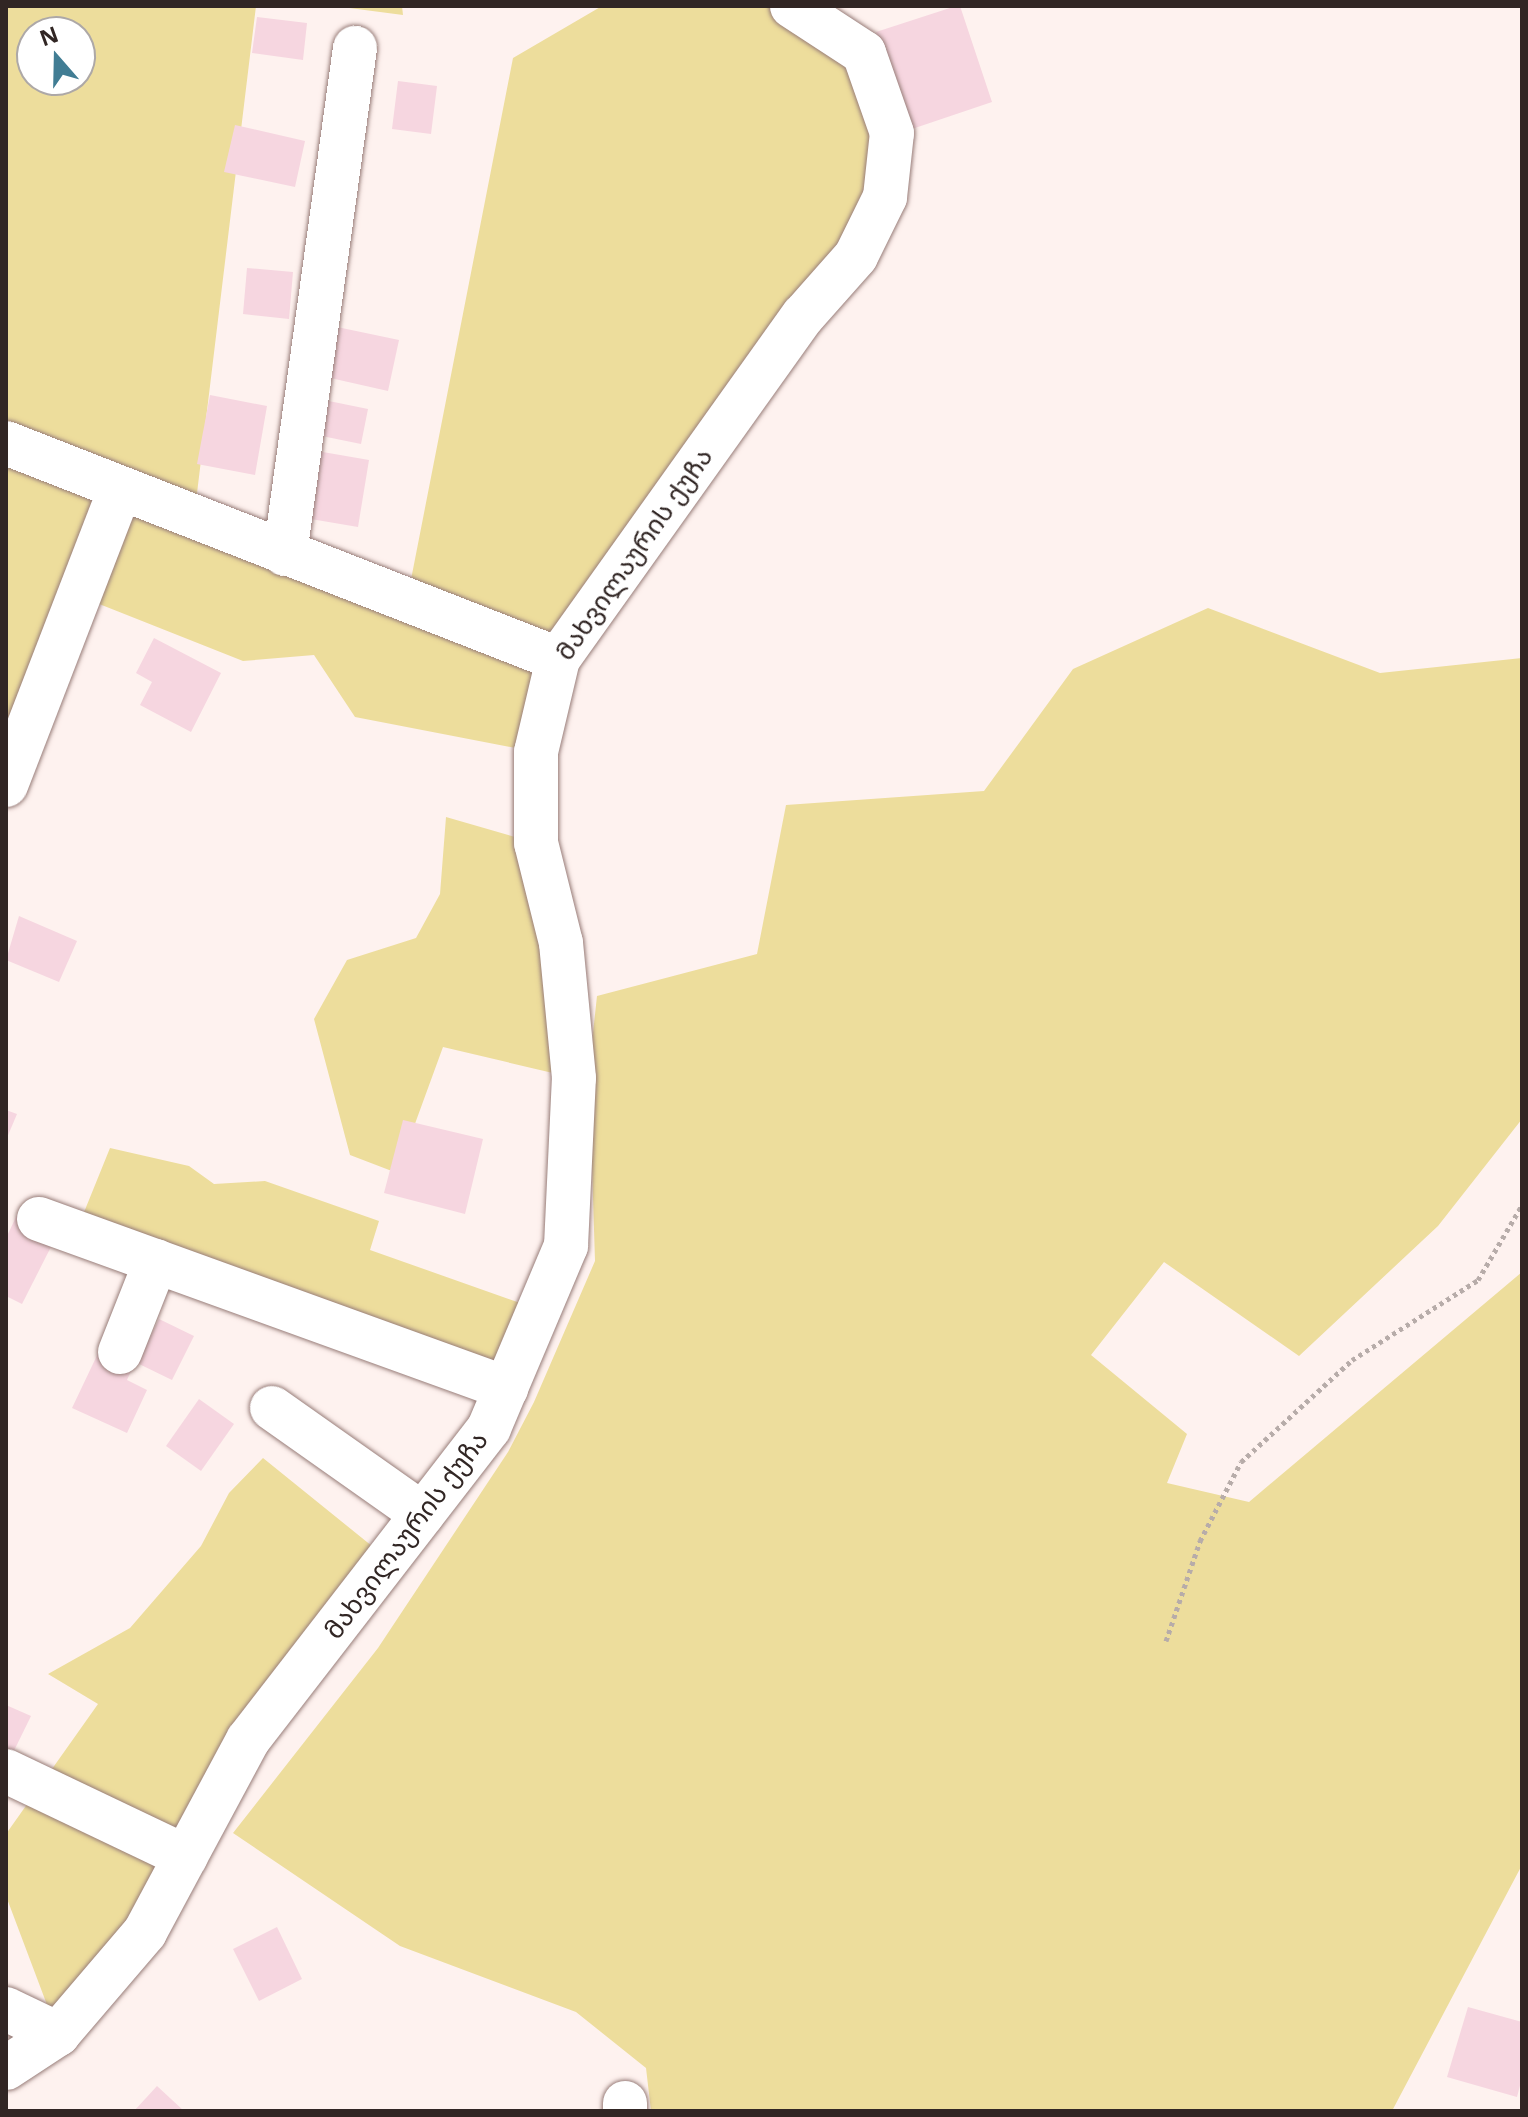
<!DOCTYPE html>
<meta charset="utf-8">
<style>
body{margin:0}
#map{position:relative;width:1528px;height:2117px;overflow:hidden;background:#fef2ef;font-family:"Noto Sans","Noto Sans Georgian",sans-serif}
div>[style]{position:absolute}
.green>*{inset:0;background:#eddd9c}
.building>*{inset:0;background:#f6d6e0}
.path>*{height:5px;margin-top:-2.5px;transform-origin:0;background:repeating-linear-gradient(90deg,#b7aca9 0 4px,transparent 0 8px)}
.roads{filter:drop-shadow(0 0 2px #987d79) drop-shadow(0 0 2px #987d79)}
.minor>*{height:44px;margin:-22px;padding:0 22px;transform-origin:22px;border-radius:22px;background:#fff}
span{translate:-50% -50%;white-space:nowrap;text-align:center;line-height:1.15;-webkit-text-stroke:6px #fff;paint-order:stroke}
.street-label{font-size:26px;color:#312624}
.frame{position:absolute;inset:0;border:8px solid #312624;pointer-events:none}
.north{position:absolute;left:16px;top:16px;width:80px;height:80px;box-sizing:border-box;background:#fff;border:2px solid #ada8a7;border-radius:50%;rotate:340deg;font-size:22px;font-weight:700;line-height:32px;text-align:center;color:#312624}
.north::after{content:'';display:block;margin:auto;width:28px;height:36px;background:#417d94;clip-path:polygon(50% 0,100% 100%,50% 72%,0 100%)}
</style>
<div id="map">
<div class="green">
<div style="clip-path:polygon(evenodd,6px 6px,256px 6px,194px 518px,407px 600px,513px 58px,602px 6px,792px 6px,864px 53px,885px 197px,558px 659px,536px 752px,355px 717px,314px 655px,243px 661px,79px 596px,6px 785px,6px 6px,32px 32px,80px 32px,80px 80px,32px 80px,32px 32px)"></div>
<div style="clip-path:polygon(334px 6px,402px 6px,403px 15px)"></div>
<div style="clip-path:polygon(1208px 608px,1380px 673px,1522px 658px,1522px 1119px,1438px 1226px,1299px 1356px,1164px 1262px,1091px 1355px,1187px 1434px,1167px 1483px,1249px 1502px,1522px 1272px,1522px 1865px,1392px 2111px,651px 2111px,646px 2068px,576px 2012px,400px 1946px,233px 1833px,378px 1648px,508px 1452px,534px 1402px,595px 1261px,589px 1070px,597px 996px,757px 954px,786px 805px,984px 791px,1073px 669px)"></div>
<div style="clip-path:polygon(446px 817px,536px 843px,574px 1078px,443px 1047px,397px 1173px,350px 1155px,314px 1019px,347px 960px,416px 938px,440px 894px)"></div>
<div style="clip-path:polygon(110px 1148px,189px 1166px,214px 1184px,265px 1181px,379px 1221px,370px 1250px,540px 1310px,506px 1388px,76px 1232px)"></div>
<div style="clip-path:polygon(263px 1458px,388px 1559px,58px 2034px,6px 1896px,6px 1834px,98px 1704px,48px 1674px,130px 1628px,201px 1546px,229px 1493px)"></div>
</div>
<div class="building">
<div style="clip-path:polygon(956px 6px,960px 6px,992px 102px,909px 130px,876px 32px)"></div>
<div style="clip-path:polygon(257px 17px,307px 23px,303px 60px,252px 53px)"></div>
<div style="clip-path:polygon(398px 81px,437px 86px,431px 134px,392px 129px)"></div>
<div style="clip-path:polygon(235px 125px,305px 141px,295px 187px,224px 172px)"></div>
<div style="clip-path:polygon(247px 268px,293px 272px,289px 319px,243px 314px)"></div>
<div style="clip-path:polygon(337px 327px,399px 340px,388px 391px,326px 377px)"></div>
<div style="clip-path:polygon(210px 395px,267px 406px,255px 475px,197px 464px)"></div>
<div style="clip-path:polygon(319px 399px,368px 409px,361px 444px,312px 434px)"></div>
<div style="clip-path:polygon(317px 451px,369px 460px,358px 527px,305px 518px)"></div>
<div style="clip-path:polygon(154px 638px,221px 673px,191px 732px,140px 705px,152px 682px,136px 673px)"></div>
<div style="clip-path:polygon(19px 916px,77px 941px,59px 982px,6px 960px)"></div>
<div style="clip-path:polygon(6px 1110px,17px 1114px,6px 1140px)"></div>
<div style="clip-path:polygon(403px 1120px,483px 1139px,465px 1214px,384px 1193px)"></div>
<div style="clip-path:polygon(17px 1215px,57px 1235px,22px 1304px,6px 1296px,6px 1238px)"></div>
<div style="clip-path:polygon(159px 1319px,194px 1336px,172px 1380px,137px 1363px)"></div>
<div style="clip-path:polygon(101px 1347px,135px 1362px,127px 1380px,147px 1390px,127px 1433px,72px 1408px)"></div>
<div style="clip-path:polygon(199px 1399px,234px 1424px,201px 1471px,166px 1446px)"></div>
<div style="clip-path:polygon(6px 1705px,31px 1716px,8px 1763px,6px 1762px)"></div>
<div style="clip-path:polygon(277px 1927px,302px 1979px,259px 2001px,233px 1949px)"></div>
<div style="clip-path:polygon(1468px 2007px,1522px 2022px,1522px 2078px,1517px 2097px,1447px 2077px)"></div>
<div style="clip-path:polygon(157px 2086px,184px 2111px,134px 2111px)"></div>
</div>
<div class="path">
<div style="left:1166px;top:1641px;width:106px;rotate:-71.2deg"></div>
<div style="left:1200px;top:1541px;width:89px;rotate:-62.6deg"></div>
<div style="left:1241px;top:1462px;width:151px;rotate:-42.6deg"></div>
<div style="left:1352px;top:1360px;width:149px;rotate:-32.4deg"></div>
<div style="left:1478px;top:1280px;width:87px;rotate:-59.6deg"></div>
</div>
<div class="roads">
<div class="minor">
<div style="left:6px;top:443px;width:593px;rotate:21.37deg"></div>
<div style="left:285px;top:554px;width:511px;rotate:-82.12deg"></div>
<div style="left:6px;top:785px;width:317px;rotate:-68.9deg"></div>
<div style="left:39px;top:1219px;width:497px;rotate:19.9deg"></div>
<div style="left:120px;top:1352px;width:98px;rotate:-68.4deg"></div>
<div style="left:272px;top:1408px;width:184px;rotate:35.2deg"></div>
<div style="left:6px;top:1771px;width:199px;rotate:25.5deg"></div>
<div style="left:6px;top:2009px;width:58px;rotate:25.7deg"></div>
<div style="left:6px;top:2068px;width:62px;rotate:-33.2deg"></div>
<div style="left:58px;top:2034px;width:134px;rotate:-49.5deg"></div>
<div style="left:145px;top:1932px;width:218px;rotate:-61.8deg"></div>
<div style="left:248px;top:1740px;width:394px;rotate:-52.3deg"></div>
<div style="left:489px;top:1428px;width:198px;rotate:-67.1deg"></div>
<div style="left:566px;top:1246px;width:168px;rotate:-87.3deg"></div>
<div style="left:574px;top:1078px;width:136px;rotate:-95.5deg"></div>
<div style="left:561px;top:943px;width:103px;rotate:-104deg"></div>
<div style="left:536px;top:843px;width:91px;rotate:-90deg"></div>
<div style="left:536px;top:752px;width:96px;rotate:-76.7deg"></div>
<div style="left:558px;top:659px;width:422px;rotate:-54.5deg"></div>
<div style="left:803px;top:316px;width:80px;rotate:-48.5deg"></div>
<div style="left:856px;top:256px;width:66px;rotate:-63.8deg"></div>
<div style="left:885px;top:197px;width:64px;rotate:-83.8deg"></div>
<div style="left:892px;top:133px;width:85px;rotate:-109.3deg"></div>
<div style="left:864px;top:53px;width:86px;rotate:-146.9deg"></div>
<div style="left:625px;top:2103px;width:8px;rotate:90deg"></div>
</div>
</div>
<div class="street-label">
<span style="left:634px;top:554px;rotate:-55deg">მახვილაურის ქუჩა</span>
<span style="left:406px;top:1535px;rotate:-53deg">მახვილაურის ქუჩა</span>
</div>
<div class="frame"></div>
<div class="north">N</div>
</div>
